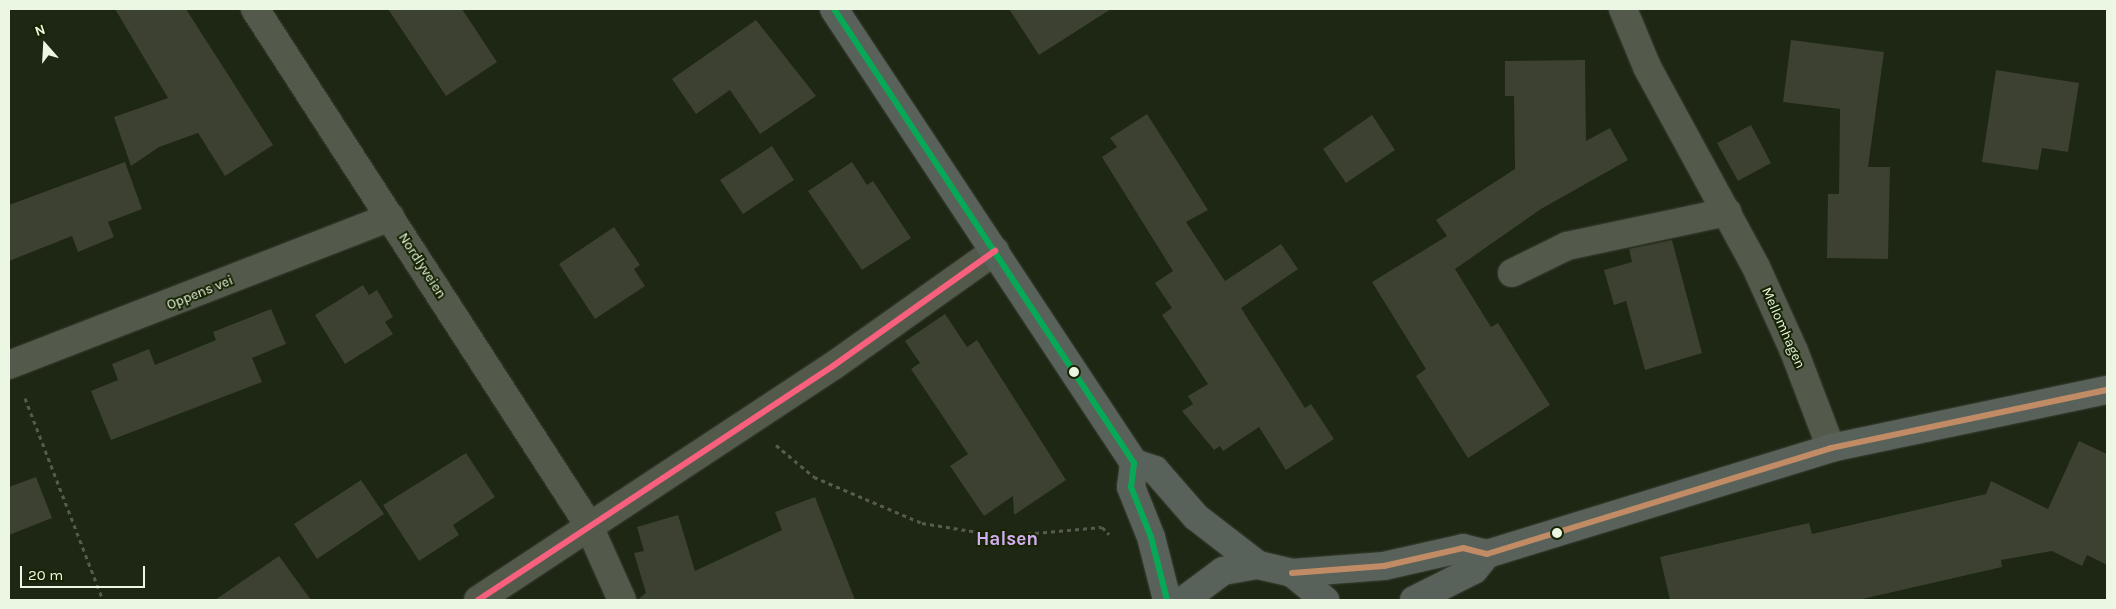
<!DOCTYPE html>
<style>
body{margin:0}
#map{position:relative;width:2116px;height:609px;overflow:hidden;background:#1e2614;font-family:Karla,sans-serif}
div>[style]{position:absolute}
.building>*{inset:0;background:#3c4131}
.path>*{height:3px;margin-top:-1.5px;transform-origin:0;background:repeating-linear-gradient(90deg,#555c4f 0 4px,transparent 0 8px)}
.roads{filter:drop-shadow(0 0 1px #3a4134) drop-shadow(0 0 1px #3a4134)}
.minor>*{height:28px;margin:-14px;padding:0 14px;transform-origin:14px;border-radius:14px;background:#53594b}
.major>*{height:28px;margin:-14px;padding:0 14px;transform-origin:14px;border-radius:14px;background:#59625a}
.bus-1>*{height:6px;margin:-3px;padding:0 3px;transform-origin:3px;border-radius:3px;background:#06aa56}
.bus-2>*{height:6px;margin:-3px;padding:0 3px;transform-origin:3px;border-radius:3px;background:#c18c65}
.bus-3>*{height:6px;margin:-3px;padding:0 3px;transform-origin:3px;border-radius:3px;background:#f8607d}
.dots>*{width:14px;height:14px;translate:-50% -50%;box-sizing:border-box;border:2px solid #162403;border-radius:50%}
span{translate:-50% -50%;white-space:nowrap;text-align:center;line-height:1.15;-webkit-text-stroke:4px #162403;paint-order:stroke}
.street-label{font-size:14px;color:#ecf7e3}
.district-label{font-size:19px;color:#d2adef;font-weight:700}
.frame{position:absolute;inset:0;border:10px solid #ecf7e3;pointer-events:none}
.north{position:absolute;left:20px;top:20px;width:50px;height:50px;-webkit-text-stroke:4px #162403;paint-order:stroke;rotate:341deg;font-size:14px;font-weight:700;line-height:20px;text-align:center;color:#ecf7e3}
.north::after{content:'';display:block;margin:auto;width:18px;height:22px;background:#ecf7e3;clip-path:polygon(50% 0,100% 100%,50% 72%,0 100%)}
.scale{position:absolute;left:20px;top:566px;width:125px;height:22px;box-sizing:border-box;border:2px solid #ecf7e3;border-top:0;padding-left:6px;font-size:15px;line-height:18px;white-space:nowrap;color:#ecf7e3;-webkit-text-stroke:4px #162403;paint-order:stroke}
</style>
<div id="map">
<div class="building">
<div style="clip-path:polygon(115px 9px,186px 9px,273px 145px,225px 176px,198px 133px,159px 147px,131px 166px,114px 117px,168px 98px)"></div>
<div style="clip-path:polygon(388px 9px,462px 9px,497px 62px,446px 96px)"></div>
<div style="clip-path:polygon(1009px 9px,1111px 9px,1039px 55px)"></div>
<div style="clip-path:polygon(756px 20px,816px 96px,760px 134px,730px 90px,696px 114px,672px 79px)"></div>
<div style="clip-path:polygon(1791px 40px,1884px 52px,1868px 167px,1890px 167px,1888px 259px,1827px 258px,1828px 194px,1839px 194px,1840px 109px,1783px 102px)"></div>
<div style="clip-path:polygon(1585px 60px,1586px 141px,1610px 128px,1628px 160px,1541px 209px,1455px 269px,1491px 327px,1498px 323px,1550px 405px,1468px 458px,1416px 376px,1426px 369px,1372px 282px,1447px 236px,1436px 220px,1515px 169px,1514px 96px,1505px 96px,1505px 61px)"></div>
<div style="clip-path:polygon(1996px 70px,2079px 83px,2068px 152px,2042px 148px,2038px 170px,1982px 162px)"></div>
<div style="clip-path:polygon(1147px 114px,1208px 210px,1186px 222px,1225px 281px,1281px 244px,1298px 269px,1241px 308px,1305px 408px,1311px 404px,1334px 439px,1286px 470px,1259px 427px,1223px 451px,1220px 446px,1214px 450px,1182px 411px,1193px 404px,1188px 396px,1208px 384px,1162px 315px,1172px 308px,1155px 283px,1173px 271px,1102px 157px,1117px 147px,1110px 138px)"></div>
<div style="clip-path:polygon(1372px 115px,1395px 150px,1346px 183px,1323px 149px)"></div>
<div style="clip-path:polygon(1751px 125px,1771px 163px,1738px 181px,1717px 143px)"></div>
<div style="clip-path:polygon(772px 146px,794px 180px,743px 214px,720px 180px)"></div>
<div style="clip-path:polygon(125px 162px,142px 209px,108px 222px,114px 237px,78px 252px,72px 236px,9px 261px,9px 205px)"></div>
<div style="clip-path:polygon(852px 162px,867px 185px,873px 181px,911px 238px,862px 270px,808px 191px)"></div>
<div style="clip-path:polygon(614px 227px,640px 265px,634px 269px,645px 286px,595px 319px,559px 264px)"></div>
<div style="clip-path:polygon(1672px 240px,1702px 353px,1645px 370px,1626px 301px,1614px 305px,1604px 270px,1632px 262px,1629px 249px)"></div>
<div style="clip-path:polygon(363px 285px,369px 295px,377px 290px,393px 317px,385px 322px,393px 334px,345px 364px,315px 315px)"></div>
<div style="clip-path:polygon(271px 309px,286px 344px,252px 358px,262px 382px,111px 440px,91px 391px,118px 380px,112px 364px,149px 349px,155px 365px,216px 340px,213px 332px)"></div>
<div style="clip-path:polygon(945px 314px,967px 347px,977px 340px,1066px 480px,1014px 515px,1013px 496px,984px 516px,950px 466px,968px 454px,911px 369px,920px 363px,905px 341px)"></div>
<div style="clip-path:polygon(2079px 441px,2107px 454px,2107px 565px,2087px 555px,2082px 566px,2052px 551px,2001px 560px,2002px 567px,1858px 600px,1670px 600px,1660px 557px,1809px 523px,1812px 534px,1986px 494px,1991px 481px,2048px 509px)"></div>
<div style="clip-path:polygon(466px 453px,495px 497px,453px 525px,459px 535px,419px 561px,383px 505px)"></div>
<div style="clip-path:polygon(36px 477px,52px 518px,9px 535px,9px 487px)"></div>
<div style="clip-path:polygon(361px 480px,384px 514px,317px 559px,294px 524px)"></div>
<div style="clip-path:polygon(815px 497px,855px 600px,637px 600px,646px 593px,634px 553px,644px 551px,637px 527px,678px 515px,695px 571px,782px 530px,775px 512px)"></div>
<div style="clip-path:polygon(279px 556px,311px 600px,215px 600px)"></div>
</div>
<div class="path">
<div style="left:25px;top:398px;width:217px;rotate:68.9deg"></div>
<div style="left:776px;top:445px;width:50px;rotate:40.1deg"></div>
<div style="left:814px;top:477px;width:117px;rotate:23.1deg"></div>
<div style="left:922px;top:523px;width:82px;rotate:9.1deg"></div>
<div style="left:1003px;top:536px;width:99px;rotate:-5.2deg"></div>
<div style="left:1102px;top:527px;width:10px;rotate:45deg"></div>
</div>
<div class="roads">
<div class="minor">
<div style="left:255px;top:9px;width:613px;rotate:57.11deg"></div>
<div style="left:588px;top:524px;width:83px;rotate:65.9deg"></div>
<div style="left:1623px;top:9px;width:63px;rotate:67.5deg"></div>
<div style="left:1647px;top:67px;width:228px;rotate:61.4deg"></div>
<div style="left:1756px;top:267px;width:92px;rotate:65.7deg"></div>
<div style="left:1794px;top:351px;width:104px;rotate:69.1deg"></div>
<div style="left:1512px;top:273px;width:61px;rotate:-26.1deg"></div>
<div style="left:1567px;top:246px;width:164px;rotate:-12deg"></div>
<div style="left:9px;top:365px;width:409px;rotate:-21.2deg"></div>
<div style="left:478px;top:600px;width:425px;rotate:-33.4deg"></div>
<div style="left:833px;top:366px;width:199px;rotate:-35.4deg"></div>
</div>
<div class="major">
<div style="left:834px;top:9px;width:544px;rotate:56.54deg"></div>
<div style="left:1134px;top:463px;width:24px;rotate:97deg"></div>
<div style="left:1131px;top:487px;width:54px;rotate:68.2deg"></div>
<div style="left:1151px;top:537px;width:65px;rotate:75.7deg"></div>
<div style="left:1134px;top:463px;width:22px;rotate:18deg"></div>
<div style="left:1155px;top:470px;width:62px;rotate:48.9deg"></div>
<div style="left:1196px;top:517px;width:78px;rotate:37.7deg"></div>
<div style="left:1292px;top:573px;width:92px;rotate:-4.4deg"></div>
<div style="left:1384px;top:566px;width:81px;rotate:-12.8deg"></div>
<div style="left:1463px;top:548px;width:25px;rotate:14deg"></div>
<div style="left:1487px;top:554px;width:360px;rotate:-17.1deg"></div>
<div style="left:1831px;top:448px;width:282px;rotate:-11.9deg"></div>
<div style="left:1184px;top:600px;width:49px;rotate:-36.6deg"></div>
<div style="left:1223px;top:571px;width:36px;rotate:-10deg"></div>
<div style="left:1258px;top:565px;width:35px;rotate:13deg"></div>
<div style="left:1292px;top:573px;width:43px;rotate:39.3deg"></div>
<div style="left:1414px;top:600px;width:67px;rotate:-26.6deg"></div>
<div style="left:1474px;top:570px;width:21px;rotate:-51deg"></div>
</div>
</div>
<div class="bus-1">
<div style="left:834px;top:9px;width:544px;rotate:56.54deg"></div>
<div style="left:1134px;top:463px;width:24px;rotate:97deg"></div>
<div style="left:1131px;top:487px;width:54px;rotate:68.2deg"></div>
<div style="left:1151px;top:537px;width:65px;rotate:75.7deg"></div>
</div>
<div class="bus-2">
<div style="left:1292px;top:573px;width:92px;rotate:-4.4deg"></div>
<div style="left:1384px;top:566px;width:81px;rotate:-12.8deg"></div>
<div style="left:1463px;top:548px;width:25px;rotate:14deg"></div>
<div style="left:1487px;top:554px;width:360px;rotate:-17.1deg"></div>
<div style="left:1831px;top:448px;width:282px;rotate:-11.9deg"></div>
</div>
<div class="bus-3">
<div style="left:478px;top:600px;width:425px;rotate:-33.4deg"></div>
<div style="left:833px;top:366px;width:199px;rotate:-35.4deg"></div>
</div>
<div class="dots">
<div style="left:1074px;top:372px;background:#ecf7e3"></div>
<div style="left:1557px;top:533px;background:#ecf7e3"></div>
</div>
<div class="street-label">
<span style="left:422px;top:266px;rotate:57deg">Nordlyveien</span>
<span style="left:200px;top:293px;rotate:-22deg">Oppens vei</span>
<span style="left:1783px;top:328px;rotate:66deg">Mellomhagen</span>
</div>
<div class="district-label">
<span style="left:1007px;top:540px">Halsen</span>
</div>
<div class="frame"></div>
<div class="north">N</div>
<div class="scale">20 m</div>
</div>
